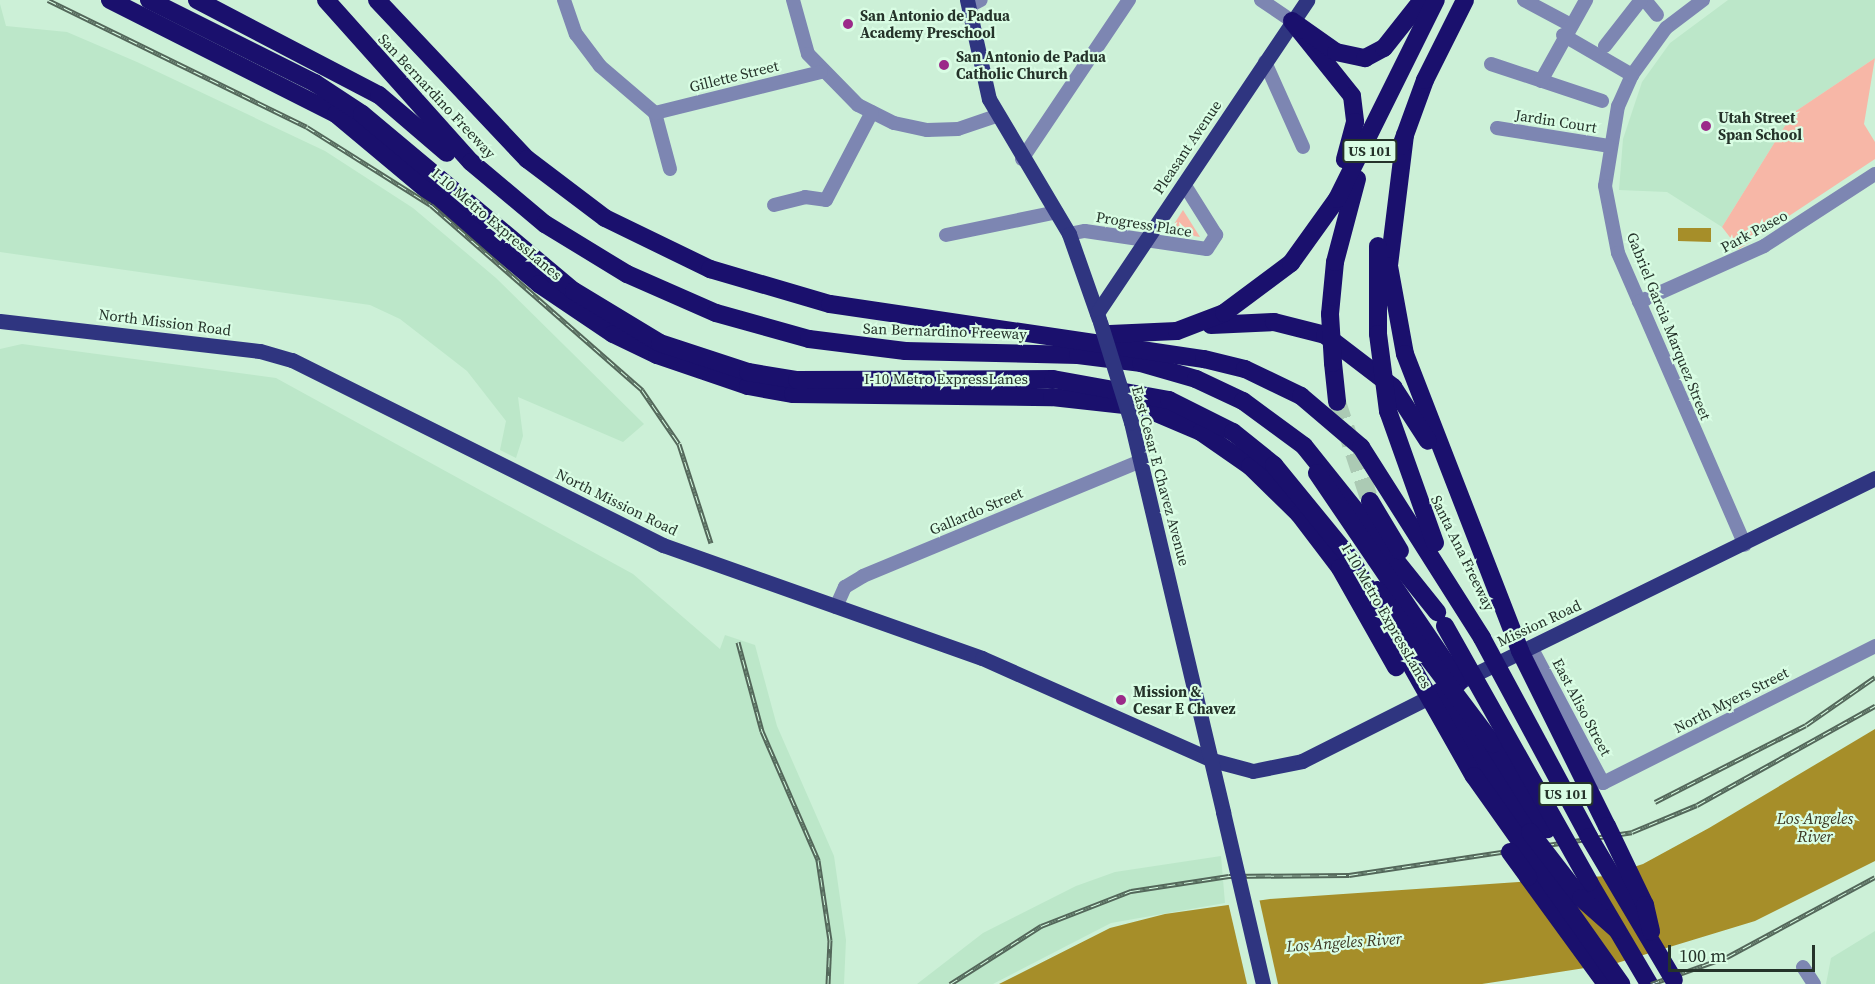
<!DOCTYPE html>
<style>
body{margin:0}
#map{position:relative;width:1875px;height:984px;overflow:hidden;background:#ccf0d7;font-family:"Source Serif 4",serif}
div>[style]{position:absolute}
.built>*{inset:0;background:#bce7c9}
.green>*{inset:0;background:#f7b7a7}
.water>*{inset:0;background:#a68e29}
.pier>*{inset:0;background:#ccf0d7}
.highway-tunnel>*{height:18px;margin-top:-9px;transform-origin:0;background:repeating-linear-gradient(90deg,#abcab4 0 18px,transparent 0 27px)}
.minor>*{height:14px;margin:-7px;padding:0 7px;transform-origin:7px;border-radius:7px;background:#7d86b2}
.major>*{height:15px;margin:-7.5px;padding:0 7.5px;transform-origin:7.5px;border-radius:7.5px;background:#2f3580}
.highway>*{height:18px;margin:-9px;padding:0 9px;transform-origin:9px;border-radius:9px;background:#1a106d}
.rail>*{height:5px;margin-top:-2.5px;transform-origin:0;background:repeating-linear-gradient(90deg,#d9fde4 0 9px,#53675a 0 18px);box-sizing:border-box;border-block:2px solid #53675a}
.major-bridge>*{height:15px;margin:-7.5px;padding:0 7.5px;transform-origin:7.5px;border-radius:7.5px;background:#2f3580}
.highway-bridge>*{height:18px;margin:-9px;padding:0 9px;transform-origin:9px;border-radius:9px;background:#1a106d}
.dots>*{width:16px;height:16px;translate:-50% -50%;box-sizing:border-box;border:3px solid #d9fde4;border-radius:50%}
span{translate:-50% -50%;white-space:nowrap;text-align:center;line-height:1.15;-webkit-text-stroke:4.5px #d9fde4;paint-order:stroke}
.shield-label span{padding:2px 4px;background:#d9fde4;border:2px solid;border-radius:4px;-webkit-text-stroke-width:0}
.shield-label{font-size:14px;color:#25332a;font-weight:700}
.poi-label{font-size:15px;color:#25332a;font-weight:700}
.left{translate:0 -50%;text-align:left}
.street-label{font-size:15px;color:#25332a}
.water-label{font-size:16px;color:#3a341f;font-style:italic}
.scale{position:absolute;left:1668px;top:945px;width:147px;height:27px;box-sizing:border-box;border:3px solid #25332a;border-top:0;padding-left:8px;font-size:18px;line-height:21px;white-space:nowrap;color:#25332a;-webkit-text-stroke:4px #d9fde4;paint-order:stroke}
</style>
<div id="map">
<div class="built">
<div style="clip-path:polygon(1728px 0,1875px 0,1875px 58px,1793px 113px,1722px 227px,1667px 192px,1619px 190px,1623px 139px,1642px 82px,1670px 43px)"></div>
<div style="clip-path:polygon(0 4px,6px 26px,67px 32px,137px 62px,325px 151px,413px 208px,496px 278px,644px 424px,623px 442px,518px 397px,523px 436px,516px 458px,500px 450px,506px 421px,467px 371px,400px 319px,370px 305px,0 252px)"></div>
<div style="clip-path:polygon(22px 344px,276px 378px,633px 574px,720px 649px,725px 635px,755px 645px,777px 726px,834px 856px,846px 940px,844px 984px,0 984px,0 349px)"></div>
<div style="clip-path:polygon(1221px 856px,1225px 903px,1111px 923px,993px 984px,917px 984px,983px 933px,1076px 886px,1115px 872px)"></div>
<div style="clip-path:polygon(1875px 931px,1875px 984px,1826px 984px,1831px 958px)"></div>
</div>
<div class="green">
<div style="clip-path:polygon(1875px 58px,1864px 124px,1875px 142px,1875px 159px,1739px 249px,1722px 227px,1793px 113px)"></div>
<div style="clip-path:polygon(1183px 210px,1200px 237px,1169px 232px)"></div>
</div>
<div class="water">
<div style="clip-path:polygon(1678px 228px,1711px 228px,1711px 242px,1678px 241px)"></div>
<div style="clip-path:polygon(1875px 729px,1875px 861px,1755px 921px,1617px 963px,1482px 984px,999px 984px,1110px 928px,1165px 914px,1270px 899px,1606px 876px,1643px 864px,1709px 828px)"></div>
</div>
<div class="pier">
<div style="clip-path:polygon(1259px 898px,1278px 984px,1247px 984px,1228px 902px)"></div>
</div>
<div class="highway-tunnel">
<div style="left:1337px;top:402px;width:104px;rotate:71.6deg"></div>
</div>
<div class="minor">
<div style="left:564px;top:0;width:36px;rotate:71deg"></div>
<div style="left:576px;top:34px;width:40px;rotate:53deg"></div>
<div style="left:600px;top:66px;width:72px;rotate:40.5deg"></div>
<div style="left:655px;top:113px;width:58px;rotate:75deg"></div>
<div style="left:793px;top:0;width:56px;rotate:74.5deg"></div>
<div style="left:808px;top:54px;width:71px;rotate:45.6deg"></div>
<div style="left:858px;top:105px;width:40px;rotate:26.6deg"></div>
<div style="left:894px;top:123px;width:34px;rotate:12deg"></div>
<div style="left:927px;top:130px;width:31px;rotate:-2deg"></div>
<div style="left:958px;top:129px;width:40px;rotate:-18.9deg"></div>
<div style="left:1261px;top:0;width:37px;rotate:34deg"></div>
<div style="left:1524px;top:0;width:51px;rotate:28.1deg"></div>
<div style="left:1645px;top:0;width:19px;rotate:51deg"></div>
<div style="left:1703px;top:0;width:46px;rotate:142.9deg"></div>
<div style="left:1666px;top:28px;width:58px;rotate:125.9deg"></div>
<div style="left:1632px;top:75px;width:34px;rotate:114deg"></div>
<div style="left:1618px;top:106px;width:81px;rotate:99.2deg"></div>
<div style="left:1605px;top:186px;width:68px;rotate:79deg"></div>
<div style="left:1618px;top:253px;width:318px;rotate:66.5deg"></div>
<div style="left:969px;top:6px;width:13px;rotate:-27deg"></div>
<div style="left:1563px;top:35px;width:80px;rotate:30.1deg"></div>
<div style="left:1605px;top:46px;width:58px;rotate:-52deg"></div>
<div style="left:1265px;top:62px;width:93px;rotate:65.9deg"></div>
<div style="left:1491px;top:64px;width:117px;rotate:18.4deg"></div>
<div style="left:1541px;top:81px;width:93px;rotate:-60.9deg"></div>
<div style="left:655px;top:113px;width:171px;rotate:-13.9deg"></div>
<div style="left:1497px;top:128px;width:113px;rotate:9.1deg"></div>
<div style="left:1022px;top:159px;width:192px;rotate:-56.1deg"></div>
<div style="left:774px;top:205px;width:32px;rotate:-14deg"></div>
<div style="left:805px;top:197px;width:21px;rotate:8deg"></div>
<div style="left:826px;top:200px;width:99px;rotate:-62.4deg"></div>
<div style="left:1069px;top:234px;width:16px;rotate:-11deg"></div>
<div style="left:1085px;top:231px;width:123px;rotate:8.4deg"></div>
<div style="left:1207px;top:249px;width:17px;rotate:-57deg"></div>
<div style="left:1216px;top:235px;width:60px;rotate:-122.1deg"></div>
<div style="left:946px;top:235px;width:113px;rotate:-11.7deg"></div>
<div style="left:1639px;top:302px;width:137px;rotate:-24.1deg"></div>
<div style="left:1764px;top:246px;width:132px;rotate:-33deg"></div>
<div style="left:836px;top:607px;width:22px;rotate:-66deg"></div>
<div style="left:845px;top:587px;width:21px;rotate:-31deg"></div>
<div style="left:863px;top:576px;width:300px;rotate:-22.5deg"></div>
<div style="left:1531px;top:647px;width:154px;rotate:62.1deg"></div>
<div style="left:1603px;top:783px;width:305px;rotate:-26.7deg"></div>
<div style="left:1803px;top:967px;width:20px;rotate:57deg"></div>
</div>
<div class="major">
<div style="left:967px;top:0;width:101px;rotate:77.5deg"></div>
<div style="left:989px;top:99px;width:157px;rotate:59.3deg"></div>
<div style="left:1069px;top:234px;width:90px;rotate:70.6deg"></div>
<div style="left:1097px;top:313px;width:377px;rotate:-56.1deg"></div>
<div style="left:0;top:321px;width:262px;rotate:6.6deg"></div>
<div style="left:260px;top:351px;width:33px;rotate:16deg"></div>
<div style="left:292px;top:360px;width:415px;rotate:26.5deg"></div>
<div style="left:663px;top:545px;width:338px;rotate:19.5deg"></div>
<div style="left:982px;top:658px;width:252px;rotate:23.9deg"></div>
<div style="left:1212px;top:760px;width:42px;rotate:15deg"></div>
<div style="left:1253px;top:771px;width:50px;rotate:-11.5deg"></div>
<div style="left:1302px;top:761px;width:153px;rotate:-26.7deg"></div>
<div style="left:1131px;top:422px;width:401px;rotate:76.7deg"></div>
<div style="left:1463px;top:680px;width:459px;rotate:-26.1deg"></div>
</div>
<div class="highway">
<div style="left:110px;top:0;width:253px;rotate:26.8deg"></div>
<div style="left:336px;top:114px;width:265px;rotate:39.9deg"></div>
<div style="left:539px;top:284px;width:89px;rotate:34deg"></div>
<div style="left:613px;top:334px;width:49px;rotate:25.5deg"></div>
<div style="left:657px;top:355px;width:96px;rotate:18.8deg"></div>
<div style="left:748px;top:386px;width:46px;rotate:10.1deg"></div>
<div style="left:793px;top:394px;width:259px;rotate:0.7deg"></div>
<div style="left:1052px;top:397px;width:91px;rotate:6.3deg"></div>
<div style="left:1142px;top:407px;width:64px;rotate:23deg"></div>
<div style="left:1201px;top:432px;width:60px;rotate:34.8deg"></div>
<div style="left:1250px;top:466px;width:69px;rotate:44.4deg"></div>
<div style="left:1299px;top:514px;width:68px;rotate:52.8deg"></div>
<div style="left:149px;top:0;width:186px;rotate:26.6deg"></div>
<div style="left:315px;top:83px;width:56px;rotate:33.4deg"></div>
<div style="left:362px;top:114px;width:276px;rotate:39.9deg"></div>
<div style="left:574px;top:291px;width:100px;rotate:31.2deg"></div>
<div style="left:660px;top:343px;width:93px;rotate:18.2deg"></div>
<div style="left:748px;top:372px;width:50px;rotate:9.3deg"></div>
<div style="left:797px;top:380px;width:256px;rotate:-0.2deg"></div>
<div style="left:1053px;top:379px;width:118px;rotate:10.3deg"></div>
<div style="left:1169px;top:400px;width:72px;rotate:26.6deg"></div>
<div style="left:1233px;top:432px;width:53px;rotate:38.8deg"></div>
<div style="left:1274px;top:465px;width:122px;rotate:50.7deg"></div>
<div style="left:197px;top:0;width:205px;rotate:27.6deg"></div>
<div style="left:379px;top:95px;width:89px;rotate:40.5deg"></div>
<div style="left:326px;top:0;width:217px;rotate:48.2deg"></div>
<div style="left:471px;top:162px;width:97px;rotate:40deg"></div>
<div style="left:545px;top:224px;width:96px;rotate:31.4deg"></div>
<div style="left:627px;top:274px;width:97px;rotate:23.7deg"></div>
<div style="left:716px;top:313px;width:97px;rotate:15.6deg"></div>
<div style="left:809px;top:339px;width:97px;rotate:7.1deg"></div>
<div style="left:905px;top:351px;width:173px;rotate:1.3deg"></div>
<div style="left:1078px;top:355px;width:64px;rotate:7.2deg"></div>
<div style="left:1141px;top:363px;width:57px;rotate:16.2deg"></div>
<div style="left:1196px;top:379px;width:52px;rotate:25.1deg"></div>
<div style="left:1243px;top:401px;width:76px;rotate:36.4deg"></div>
<div style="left:1304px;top:446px;width:213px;rotate:51.3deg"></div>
<div style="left:377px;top:0;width:219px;rotate:46.7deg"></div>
<div style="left:527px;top:159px;width:98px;rotate:37.1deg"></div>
<div style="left:605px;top:218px;width:117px;rotate:25.9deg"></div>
<div style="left:710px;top:269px;width:125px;rotate:16.3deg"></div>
<div style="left:830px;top:304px;width:378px;rotate:8.4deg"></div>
<div style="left:1204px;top:359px;width:42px;rotate:13.7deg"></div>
<div style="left:1245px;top:369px;width:62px;rotate:25.7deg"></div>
<div style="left:1301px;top:396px;width:79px;rotate:40.4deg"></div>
<div style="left:1361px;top:447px;width:226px;rotate:57.6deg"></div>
<div style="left:1292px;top:21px;width:96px;rotate:51.3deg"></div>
<div style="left:1352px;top:96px;width:26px;rotate:83deg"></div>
<div style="left:1355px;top:122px;width:39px;rotate:105deg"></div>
<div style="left:1295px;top:23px;width:50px;rotate:35.3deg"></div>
<div style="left:1336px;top:52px;width:30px;rotate:12deg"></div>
<div style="left:1365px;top:58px;width:21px;rotate:-28deg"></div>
<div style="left:1384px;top:48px;width:61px;rotate:-51.6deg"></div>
<div style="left:1405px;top:135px;width:132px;rotate:97deg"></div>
<div style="left:1389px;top:266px;width:89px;rotate:79.7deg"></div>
<div style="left:1405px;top:354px;width:318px;rotate:68.8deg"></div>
<div style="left:1520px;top:651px;width:195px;rotate:63.6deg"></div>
<div style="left:1401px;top:146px;width:70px;rotate:-70deg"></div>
<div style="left:1425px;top:80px;width:89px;rotate:-63.4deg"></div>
<div style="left:1330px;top:314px;width:52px;rotate:-84.5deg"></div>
<div style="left:1335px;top:262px;width:86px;rotate:-75.2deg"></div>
<div style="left:1211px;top:325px;width:63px;rotate:-2.7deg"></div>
<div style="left:1274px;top:322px;width:53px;rotate:14.3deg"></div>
<div style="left:1325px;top:335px;width:86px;rotate:37.4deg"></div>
<div style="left:1393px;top:387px;width:64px;rotate:57.1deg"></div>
<div style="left:1110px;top:334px;width:67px;rotate:-2.6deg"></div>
<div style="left:1177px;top:331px;width:50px;rotate:-21deg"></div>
<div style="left:1224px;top:313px;width:84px;rotate:-36.7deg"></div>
<div style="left:1291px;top:263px;width:79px;rotate:-54.3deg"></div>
<div style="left:1337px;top:199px;width:222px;rotate:-63.6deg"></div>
<div style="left:1378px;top:334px;width:88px;rotate:-90deg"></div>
<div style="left:1333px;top:363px;width:39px;rotate:84deg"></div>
<div style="left:1388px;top:411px;width:140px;rotate:70.4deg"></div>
<div style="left:1317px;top:473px;width:253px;rotate:55.8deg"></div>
<div style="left:1370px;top:501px;width:58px;rotate:59deg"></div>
<div style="left:1439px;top:692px;width:167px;rotate:57deg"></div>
<div style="left:1493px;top:744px;width:101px;rotate:57.6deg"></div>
<div style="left:1528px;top:877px;width:132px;rotate:53.9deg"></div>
<div style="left:1589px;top:882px;width:118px;rotate:59.5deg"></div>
</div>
<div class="rail">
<div style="left:48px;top:0;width:288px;rotate:26.1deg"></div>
<div style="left:307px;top:127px;width:146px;rotate:32.2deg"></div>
<div style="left:431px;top:205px;width:281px;rotate:41.2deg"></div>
<div style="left:642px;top:390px;width:65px;rotate:55.6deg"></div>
<div style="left:679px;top:444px;width:104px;rotate:72.1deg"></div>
<div style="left:738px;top:642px;width:92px;rotate:74.9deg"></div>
<div style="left:762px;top:731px;width:141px;rotate:66.5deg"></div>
<div style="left:818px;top:860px;width:81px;rotate:81.5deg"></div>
<div style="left:830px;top:940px;width:44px;rotate:92.6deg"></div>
<div style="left:1655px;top:802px;width:169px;rotate:-27deg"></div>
<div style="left:1806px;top:725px;width:84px;rotate:-34.8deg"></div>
<div style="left:950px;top:984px;width:108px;rotate:-32.5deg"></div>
<div style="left:1041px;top:926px;width:97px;rotate:-21.3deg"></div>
<div style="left:1131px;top:891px;width:99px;rotate:-8.7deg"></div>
<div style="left:1229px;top:876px;width:120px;rotate:-0.5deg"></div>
<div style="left:1349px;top:875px;width:286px;rotate:-8.6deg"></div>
<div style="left:1632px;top:832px;width:70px;rotate:-22.6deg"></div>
<div style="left:1697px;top:805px;width:204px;rotate:-29.1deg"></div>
<div style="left:1651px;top:984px;width:81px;rotate:-19.6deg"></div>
<div style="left:1727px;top:957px;width:168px;rotate:-28.4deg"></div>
</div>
<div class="major-bridge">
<div style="left:1100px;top:322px;width:105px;rotate:72.8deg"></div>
<div style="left:1223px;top:812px;width:177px;rotate:76.9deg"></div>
</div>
<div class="highway-bridge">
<div style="left:1330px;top:314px;width:49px;rotate:86.5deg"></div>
<div style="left:1378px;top:334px;width:78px;rotate:82.6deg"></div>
<div style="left:1351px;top:559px;width:249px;rotate:60.5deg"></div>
<div style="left:1474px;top:776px;width:255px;rotate:54.7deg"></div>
<div style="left:1340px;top:568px;width:114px;rotate:60.5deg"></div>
<div style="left:1377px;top:590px;width:193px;rotate:53deg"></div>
<div style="left:1445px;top:626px;width:294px;rotate:60.6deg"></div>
<div style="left:1482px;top:638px;width:226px;rotate:61.7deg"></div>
<div style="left:1589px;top:837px;width:166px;rotate:59.3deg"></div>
<div style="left:1607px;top:826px;width:88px;rotate:64.3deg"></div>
<div style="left:1645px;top:905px;width:27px;rotate:77deg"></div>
<div style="left:1530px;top:832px;width:83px;rotate:52.3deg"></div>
<div style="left:1581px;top:898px;width:48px;rotate:41.6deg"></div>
<div style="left:1510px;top:852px;width:31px;rotate:54deg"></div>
</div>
<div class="dots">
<div style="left:848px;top:24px;background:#9b2a89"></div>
<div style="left:944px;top:65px;background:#9b2a89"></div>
<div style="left:1706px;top:126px;background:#9b2a89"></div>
<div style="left:1121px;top:700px;background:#9b2a89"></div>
</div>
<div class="shield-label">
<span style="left:1370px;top:151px">US 101</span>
<span style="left:1566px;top:794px">US 101</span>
</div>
<div class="poi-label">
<span class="left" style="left:860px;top:24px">San Antonio de Padua<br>Academy Preschool</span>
<span class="left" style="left:956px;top:65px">San Antonio de Padua<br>Catholic Church</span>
<span class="left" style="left:1718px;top:126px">Utah Street<br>Span School</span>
<span class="left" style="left:1133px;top:700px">Mission &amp;<br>Cesar E Chavez</span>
</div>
<div class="street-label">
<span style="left:734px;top:76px;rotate:-14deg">Gillette Street</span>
<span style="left:437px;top:96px;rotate:47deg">San Bernardino Freeway</span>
<span style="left:1556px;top:121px;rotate:9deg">Jardin Court</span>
<span style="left:1187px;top:147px;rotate:-56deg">Pleasant Avenue</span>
<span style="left:497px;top:224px;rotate:40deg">I-10 Metro ExpressLanes</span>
<span style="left:1144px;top:224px;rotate:9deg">Progress Place</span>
<span style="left:1754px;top:231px;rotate:-28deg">Park Paseo</span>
<span style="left:165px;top:322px;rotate:7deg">North Mission Road</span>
<span style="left:1669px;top:326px;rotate:68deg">Gabriel Garcia Marquez Street</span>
<span style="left:945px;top:331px;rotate:2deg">San Bernardino Freeway</span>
<span style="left:946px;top:379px">I-10 Metro ExpressLanes</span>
<span style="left:1161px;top:476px;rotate:75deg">East Cesar E Chavez Avenue</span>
<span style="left:617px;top:502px;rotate:26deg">North Mission Road</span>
<span style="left:976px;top:511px;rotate:-23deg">Gallardo Street</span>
<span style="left:1463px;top:553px;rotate:64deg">Santa Ana Freeway</span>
<span style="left:1387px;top:616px;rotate:60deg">I-10 Metro ExpressLanes</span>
<span style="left:1539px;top:623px;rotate:-25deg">Mission Road</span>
<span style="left:1731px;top:700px;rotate:-27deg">North Myers Street</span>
<span style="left:1582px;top:707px;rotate:62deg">East Aliso Street</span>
</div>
<div class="water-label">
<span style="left:1815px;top:827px">Los Angeles<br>River</span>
<span style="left:1344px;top:942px;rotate:-4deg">Los Angeles River</span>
</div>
<div class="scale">100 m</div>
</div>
